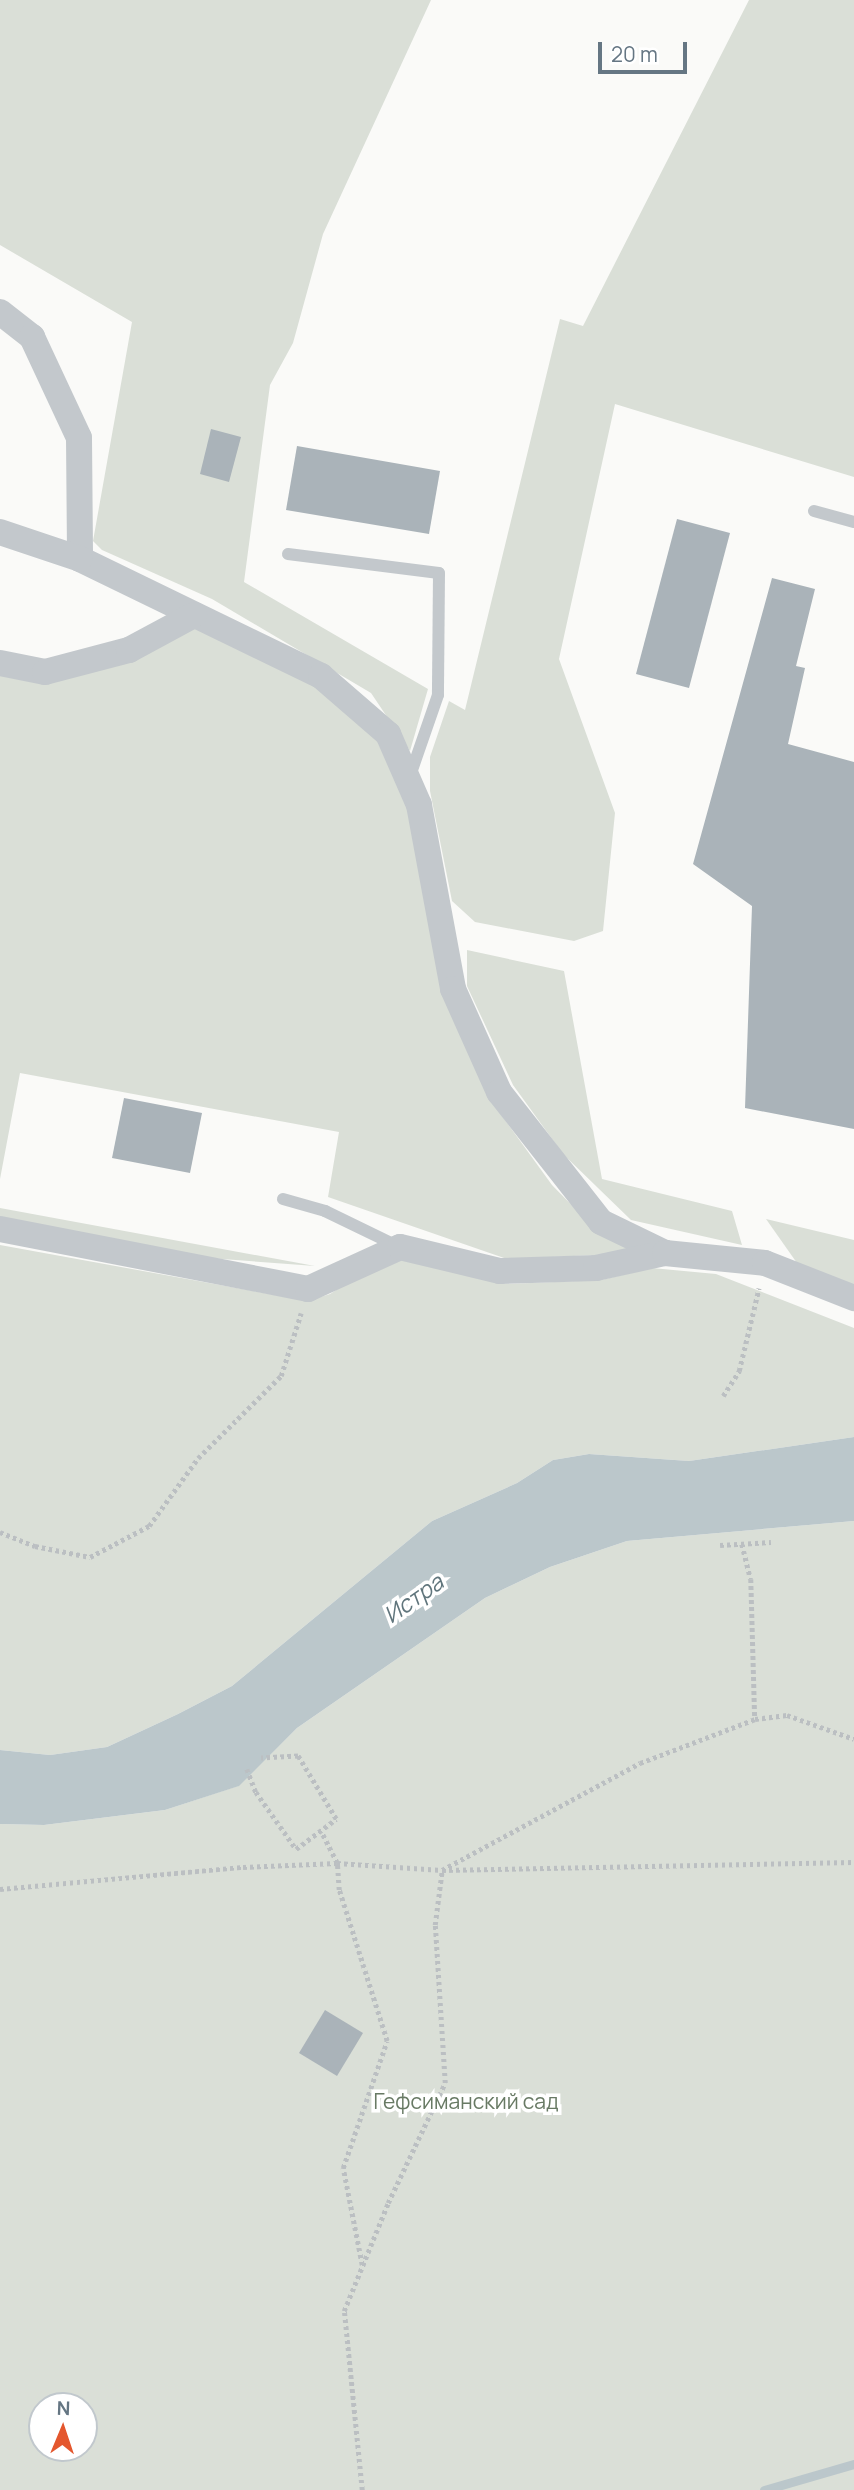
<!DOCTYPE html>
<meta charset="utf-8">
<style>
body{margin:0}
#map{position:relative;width:854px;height:2490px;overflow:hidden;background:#fafaf8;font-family:Manrope,sans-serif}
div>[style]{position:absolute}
.green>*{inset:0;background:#dadfd7}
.water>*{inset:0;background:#bbc7cb}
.stream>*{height:9px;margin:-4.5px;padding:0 4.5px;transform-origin:4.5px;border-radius:4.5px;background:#bbc7cb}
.building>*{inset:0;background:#aab3b9}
.path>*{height:4.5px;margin-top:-2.25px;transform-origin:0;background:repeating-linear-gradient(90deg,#bbbfc2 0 3.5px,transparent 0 7px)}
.service>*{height:12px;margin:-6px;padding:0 6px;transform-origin:6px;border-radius:6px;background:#c3c8cc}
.minor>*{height:26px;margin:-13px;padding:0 13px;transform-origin:13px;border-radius:13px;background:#c3c8cc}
span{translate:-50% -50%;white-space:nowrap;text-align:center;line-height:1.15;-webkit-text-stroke:7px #fff;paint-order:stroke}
.park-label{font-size:21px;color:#687a64}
.water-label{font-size:23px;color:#60757c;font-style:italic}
.north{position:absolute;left:28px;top:2392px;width:70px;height:70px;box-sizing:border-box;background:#fff;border:2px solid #c1c8cd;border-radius:50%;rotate:2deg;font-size:19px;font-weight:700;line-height:28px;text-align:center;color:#657683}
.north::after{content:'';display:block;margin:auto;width:24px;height:32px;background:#e4572e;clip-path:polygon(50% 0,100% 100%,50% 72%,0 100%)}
.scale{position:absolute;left:598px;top:42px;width:89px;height:32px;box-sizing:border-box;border:4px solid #657683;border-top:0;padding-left:9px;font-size:21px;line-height:24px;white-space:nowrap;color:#657683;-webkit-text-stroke:5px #fff;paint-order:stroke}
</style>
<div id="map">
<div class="green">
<div style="clip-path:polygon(0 0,431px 0,323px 234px,293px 343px,270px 385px,244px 582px,428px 689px,410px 751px,371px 693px,212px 599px,102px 550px,93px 541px,132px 322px,0 245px)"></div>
<div style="clip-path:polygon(749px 0,854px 0,854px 477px,615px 404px,559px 659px,615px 813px,603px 931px,574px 941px,475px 922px,452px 901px,430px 791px,430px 757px,449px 701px,465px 710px,560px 319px,583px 326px)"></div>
<div style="clip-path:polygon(189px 624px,313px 683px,372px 729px,407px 807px,489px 1098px,552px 1185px,597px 1231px,639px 1253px,507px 1259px,328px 1197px,339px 1132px,20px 1073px,0 1179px,0 676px)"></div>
<div style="clip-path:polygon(467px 950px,564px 971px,602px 1179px,732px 1211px,742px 1245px,631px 1220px,563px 1154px,513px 1085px,467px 986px)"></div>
<div style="clip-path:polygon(0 1208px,315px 1266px,195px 1257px,0 1217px)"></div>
<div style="clip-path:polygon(766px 1219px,854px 1240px,854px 1292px,804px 1273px)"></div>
<div style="clip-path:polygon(0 1245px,308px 1301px,330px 1294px,376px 1264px,411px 1259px,505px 1284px,601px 1280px,652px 1268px,716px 1274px,854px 1328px,854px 1437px,689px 1461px,589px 1454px,553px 1460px,517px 1483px,432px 1521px,232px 1686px,178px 1714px,107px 1747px,50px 1755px,0 1750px)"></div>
<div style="clip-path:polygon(evenodd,854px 1521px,854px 2490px,0 2490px,0 1824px,44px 1825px,165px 1810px,238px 1786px,297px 1728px,485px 1598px,550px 1567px,627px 1541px,854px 1521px,42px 2406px,84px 2406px,84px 2448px,42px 2448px,42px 2406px)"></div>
</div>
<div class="water">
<div style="clip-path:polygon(854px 1437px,854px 1521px,627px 1541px,550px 1567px,485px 1598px,297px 1728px,239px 1786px,165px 1810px,44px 1825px,0 1824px,0 1750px,50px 1755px,107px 1747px,178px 1714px,232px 1686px,432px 1521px,517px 1483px,553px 1460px,589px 1454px,689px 1461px)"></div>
</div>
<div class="stream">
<div style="left:764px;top:2490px;width:94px;rotate:-16.1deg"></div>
</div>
<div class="building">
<div style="clip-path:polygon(211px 429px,241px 437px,229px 482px,200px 474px)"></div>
<div style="clip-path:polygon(297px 446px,440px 471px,429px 534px,286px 510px)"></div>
<div style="clip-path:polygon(677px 519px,730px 533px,689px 688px,636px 674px)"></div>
<div style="clip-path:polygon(772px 578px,815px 589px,796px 666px,805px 668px,788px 744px,854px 762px,854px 1129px,745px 1108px,752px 906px,693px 864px)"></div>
<div style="clip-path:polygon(124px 1098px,202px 1113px,190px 1173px,112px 1158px)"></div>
<div style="clip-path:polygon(325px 2010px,363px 2033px,337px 2076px,299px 2053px)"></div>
</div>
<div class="path">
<div style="left:723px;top:1396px;width:30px;rotate:-57deg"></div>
<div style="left:739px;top:1371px;width:85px;rotate:-76.5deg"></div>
<div style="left:0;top:1532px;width:38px;rotate:22deg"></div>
<div style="left:35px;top:1546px;width:56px;rotate:11.3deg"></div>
<div style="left:90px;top:1557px;width:67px;rotate:-27.7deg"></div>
<div style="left:149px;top:1526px;width:84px;rotate:-54.2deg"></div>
<div style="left:198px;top:1458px;width:117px;rotate:-44.7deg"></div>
<div style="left:281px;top:1376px;width:66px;rotate:-72.4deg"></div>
<div style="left:742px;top:1544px;width:36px;rotate:76deg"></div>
<div style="left:751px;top:1579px;width:140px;rotate:88.4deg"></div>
<div style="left:720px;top:1545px;width:51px;rotate:-3.4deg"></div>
<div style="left:247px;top:1769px;width:25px;rotate:69deg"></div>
<div style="left:256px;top:1792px;width:70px;rotate:54.9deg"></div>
<div style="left:296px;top:1849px;width:50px;rotate:-36.9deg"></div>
<div style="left:336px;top:1819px;width:74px;rotate:-121.1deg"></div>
<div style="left:298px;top:1756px;width:37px;rotate:177deg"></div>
<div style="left:0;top:1889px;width:244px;rotate:-5.2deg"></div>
<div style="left:243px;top:1867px;width:94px;rotate:-2.4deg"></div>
<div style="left:337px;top:1863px;width:35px;rotate:-117deg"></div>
<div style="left:362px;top:2265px;width:99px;rotate:-101.1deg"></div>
<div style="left:343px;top:2168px;width:134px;rotate:-70.9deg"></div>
<div style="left:387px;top:2041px;width:158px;rotate:-107.6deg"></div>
<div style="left:339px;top:1890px;width:27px;rotate:-94deg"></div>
<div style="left:337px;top:1863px;width:105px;rotate:3.8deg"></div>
<div style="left:442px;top:1870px;width:225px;rotate:-28.4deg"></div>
<div style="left:640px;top:1763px;width:123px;rotate:-20.9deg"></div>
<div style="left:755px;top:1719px;width:32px;rotate:-7deg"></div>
<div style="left:787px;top:1715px;width:71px;rotate:19.7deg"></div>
<div style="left:362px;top:2490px;width:180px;rotate:-95.7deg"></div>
<div style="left:344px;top:2311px;width:117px;rotate:-67.8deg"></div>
<div style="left:388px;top:2203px;width:133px;rotate:-64.6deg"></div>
<div style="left:445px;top:2083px;width:158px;rotate:-93.6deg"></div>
<div style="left:435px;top:1925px;width:55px;rotate:-82.7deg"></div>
<div style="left:442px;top:1870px;width:412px;rotate:-1.1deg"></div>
</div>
<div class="service">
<div style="left:814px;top:511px;width:41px;rotate:15.4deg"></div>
<div style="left:288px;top:554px;width:152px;rotate:7.2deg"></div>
<div style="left:439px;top:573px;width:122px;rotate:90.5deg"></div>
<div style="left:438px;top:695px;width:86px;rotate:109.1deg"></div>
<div style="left:283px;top:1199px;width:44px;rotate:15.9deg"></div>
<div style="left:325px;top:1211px;width:80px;rotate:25.9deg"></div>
</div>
<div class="minor">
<div style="left:0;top:312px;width:41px;rotate:38deg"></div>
<div style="left:32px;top:337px;width:111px;rotate:65deg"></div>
<div style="left:79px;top:438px;width:121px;rotate:89.5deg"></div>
<div style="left:80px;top:559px;width:268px;rotate:25.9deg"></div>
<div style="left:321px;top:676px;width:89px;rotate:40.9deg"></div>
<div style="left:388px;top:734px;width:77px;rotate:66.4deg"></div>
<div style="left:419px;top:805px;width:187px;rotate:79.5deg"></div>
<div style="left:453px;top:989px;width:113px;rotate:65.9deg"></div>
<div style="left:499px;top:1092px;width:165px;rotate:51.9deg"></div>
<div style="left:601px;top:1222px;width:71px;rotate:25.8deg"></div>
<div style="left:0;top:532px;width:84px;rotate:18.6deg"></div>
<div style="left:0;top:663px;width:46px;rotate:11.3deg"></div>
<div style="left:45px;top:672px;width:87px;rotate:-14.7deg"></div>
<div style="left:129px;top:650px;width:74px;rotate:-28.3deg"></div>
<div style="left:0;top:1229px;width:314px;rotate:11deg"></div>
<div style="left:308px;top:1289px;width:101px;rotate:-24.5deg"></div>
<div style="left:400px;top:1247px;width:103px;rotate:13.5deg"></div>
<div style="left:500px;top:1271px;width:96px;rotate:-1.8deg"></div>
<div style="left:596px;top:1268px;width:71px;rotate:-12.3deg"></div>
<div style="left:665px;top:1253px;width:100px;rotate:5.7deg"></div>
<div style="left:765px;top:1263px;width:96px;rotate:21.5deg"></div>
</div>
<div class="park-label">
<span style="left:466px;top:2101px">Гефсиманский сад</span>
</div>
<div class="water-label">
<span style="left:413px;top:1598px;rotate:-35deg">Истра</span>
</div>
<div class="north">N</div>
<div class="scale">20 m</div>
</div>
